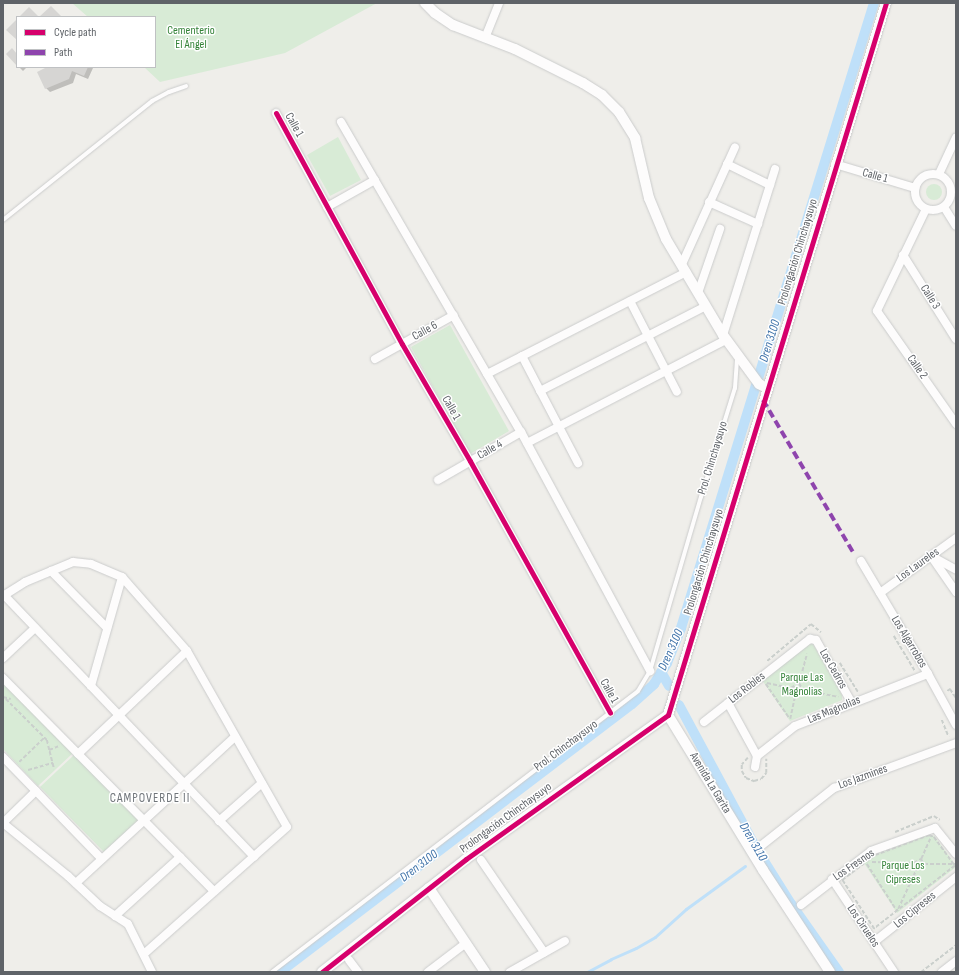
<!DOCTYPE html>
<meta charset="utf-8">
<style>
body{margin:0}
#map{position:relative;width:959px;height:975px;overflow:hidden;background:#efeeea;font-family:"Sofia Sans Condensed",sans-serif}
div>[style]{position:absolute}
.green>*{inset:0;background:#d8ebd6}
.round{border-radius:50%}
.shadow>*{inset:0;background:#0003}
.stream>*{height:3px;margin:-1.5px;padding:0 1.5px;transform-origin:1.5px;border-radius:1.5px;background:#bfe0f9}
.canal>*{height:10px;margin:-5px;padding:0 5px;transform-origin:5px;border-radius:5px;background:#bfe0f9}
.building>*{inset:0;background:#d6d5d3}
.path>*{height:1.5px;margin-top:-0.75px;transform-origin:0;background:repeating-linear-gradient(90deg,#cacfcc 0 4px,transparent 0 6px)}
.roads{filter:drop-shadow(0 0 1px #cbcccc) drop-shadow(0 0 1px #cbcccc)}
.service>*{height:4px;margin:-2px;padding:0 2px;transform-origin:2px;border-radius:2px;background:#fdfcfc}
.minor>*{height:8px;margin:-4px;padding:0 4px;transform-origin:4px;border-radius:4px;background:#fdfcfc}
.minor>.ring{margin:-4px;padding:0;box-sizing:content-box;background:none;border:8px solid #fdfcfc;border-radius:50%}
.tertiary>*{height:10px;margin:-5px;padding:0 5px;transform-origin:5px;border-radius:5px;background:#fdfcfc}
.quiet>*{height:4px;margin-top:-2px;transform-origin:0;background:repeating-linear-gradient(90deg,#8e44ad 0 8px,transparent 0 12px)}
.cycleway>*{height:5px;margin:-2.5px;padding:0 2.5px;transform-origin:2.5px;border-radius:2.5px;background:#d6006c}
span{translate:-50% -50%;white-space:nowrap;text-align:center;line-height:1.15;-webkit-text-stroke:3px #fff;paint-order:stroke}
.park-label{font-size:12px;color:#348238}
.street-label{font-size:12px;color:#5f6368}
.water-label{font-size:13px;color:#4174aa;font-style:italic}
.neighbourhood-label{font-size:13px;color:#70757a;letter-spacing:1px}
.frame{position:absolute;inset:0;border:4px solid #5f6368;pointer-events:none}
.legend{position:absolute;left:16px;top:16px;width:140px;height:52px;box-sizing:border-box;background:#fff;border:1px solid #bfc1c3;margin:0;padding:5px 7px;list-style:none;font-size:12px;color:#5f6368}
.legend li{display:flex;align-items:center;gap:8px;height:20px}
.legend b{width:20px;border:1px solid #bfc1c3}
</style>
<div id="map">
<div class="green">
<div style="clip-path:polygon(72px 3px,377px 3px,285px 53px,160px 82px,144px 67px,155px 67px,155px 17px,88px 17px)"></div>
<div style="clip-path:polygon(338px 137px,361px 180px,330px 196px,307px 155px)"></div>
<div class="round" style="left:926px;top:184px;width:16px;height:16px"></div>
<div style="clip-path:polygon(450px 325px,509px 431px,470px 454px,411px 347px)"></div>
<div style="clip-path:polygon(808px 643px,813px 644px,842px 695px,842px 700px,790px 721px,762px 680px)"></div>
<div style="clip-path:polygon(3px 682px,73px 753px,38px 786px,3px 749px)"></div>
<div style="clip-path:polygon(74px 755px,139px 820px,104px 852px,40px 787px)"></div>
<div style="clip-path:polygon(928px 834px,934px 836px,955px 864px,956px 867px,897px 913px,864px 863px,875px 855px)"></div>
</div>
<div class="shadow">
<div style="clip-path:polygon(19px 67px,27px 67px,23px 71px)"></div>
<div style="clip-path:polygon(49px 67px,92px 67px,93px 68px,88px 79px,76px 74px,73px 83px,50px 92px,46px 88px)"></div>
</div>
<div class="stream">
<div style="left:587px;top:972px;width:27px;rotate:-28deg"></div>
<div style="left:611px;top:959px;width:27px;rotate:-24deg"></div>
<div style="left:636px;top:948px;width:22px;rotate:-30deg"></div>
<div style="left:655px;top:937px;width:42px;rotate:-42.1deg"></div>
<div style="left:686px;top:909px;width:73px;rotate:-36.1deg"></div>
</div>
<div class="canal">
<div style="left:661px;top:672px;width:16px;rotate:60deg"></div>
<div style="left:679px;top:705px;width:165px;rotate:61.7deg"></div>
<div style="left:757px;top:850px;width:64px;rotate:57.8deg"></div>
<div style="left:791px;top:904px;width:83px;rotate:54.8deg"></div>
<div style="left:280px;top:972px;width:442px;rotate:-37.3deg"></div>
<div style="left:632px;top:704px;width:30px;rotate:-42deg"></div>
<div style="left:654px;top:684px;width:25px;rotate:-58deg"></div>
<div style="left:667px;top:663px;width:38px;rotate:-68deg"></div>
<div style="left:681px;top:628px;width:654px;rotate:-72.84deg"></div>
</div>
<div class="building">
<div style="clip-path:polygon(51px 6px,62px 17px,39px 17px)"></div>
<div style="clip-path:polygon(29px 7px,39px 17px,19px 17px)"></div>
<div style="clip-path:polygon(17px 19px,17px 40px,6px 30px)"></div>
<div style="clip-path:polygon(12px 48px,17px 54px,17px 66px,6px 54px)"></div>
<div style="clip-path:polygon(47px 67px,88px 67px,84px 76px,72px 71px,69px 79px,45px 89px,37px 72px)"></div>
</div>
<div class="path">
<div style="left:894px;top:636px;width:41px;rotate:59deg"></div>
<div style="left:767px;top:661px;width:57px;rotate:-40.1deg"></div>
<div style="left:811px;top:624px;width:13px;rotate:39deg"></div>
<div style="left:840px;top:663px;width:34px;rotate:58deg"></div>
<div style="left:767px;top:683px;width:25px;rotate:12deg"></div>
<div style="left:799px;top:683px;width:30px;rotate:-75deg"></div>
<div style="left:766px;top:684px;width:42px;rotate:55.6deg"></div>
<div style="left:947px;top:691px;width:4px;rotate:-34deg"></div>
<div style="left:950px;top:689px;width:11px;rotate:56deg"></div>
<div style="left:795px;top:695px;width:9px;rotate:-32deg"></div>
<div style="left:3px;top:697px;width:8px;rotate:14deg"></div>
<div style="left:6px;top:699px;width:58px;rotate:45deg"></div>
<div style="left:47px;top:740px;width:30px;rotate:76deg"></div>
<div style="left:790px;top:719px;width:25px;rotate:-78deg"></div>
<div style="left:795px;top:695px;width:8px;rotate:-120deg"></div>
<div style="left:791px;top:688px;width:9px;rotate:-32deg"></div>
<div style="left:799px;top:683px;width:8px;rotate:60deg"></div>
<div style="left:803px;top:690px;width:36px;rotate:11deg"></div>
<div style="left:942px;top:720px;width:18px;rotate:68deg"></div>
<div style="left:49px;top:750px;width:11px;rotate:-22deg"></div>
<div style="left:748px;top:758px;width:9px;rotate:131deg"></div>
<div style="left:742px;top:765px;width:6px;rotate:90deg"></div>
<div style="left:742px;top:771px;width:8px;rotate:60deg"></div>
<div style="left:746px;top:778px;width:9px;rotate:21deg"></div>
<div style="left:754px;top:781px;width:7px;rotate:-16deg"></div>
<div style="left:761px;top:779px;width:8px;rotate:-50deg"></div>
<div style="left:766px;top:773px;width:14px;rotate:-90deg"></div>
<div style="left:19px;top:762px;width:35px;rotate:-44deg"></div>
<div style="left:28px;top:770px;width:26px;rotate:-16deg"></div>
<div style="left:895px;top:832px;width:42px;rotate:-22.3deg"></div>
<div style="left:934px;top:816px;width:7px;rotate:34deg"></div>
<div style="left:929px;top:835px;width:5px;rotate:22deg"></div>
<div style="left:934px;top:837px;width:36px;rotate:54deg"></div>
<div style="left:955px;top:866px;width:103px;rotate:142.1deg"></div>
<div style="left:874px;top:929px;width:59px;rotate:-123.1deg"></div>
<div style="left:842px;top:880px;width:41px;rotate:-37.1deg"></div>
<div style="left:875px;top:855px;width:58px;rotate:-20.3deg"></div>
<div style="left:921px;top:859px;width:6px;rotate:59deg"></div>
<div style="left:924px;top:864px;width:5px;rotate:127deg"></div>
<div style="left:921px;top:868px;width:4px;rotate:180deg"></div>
<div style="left:917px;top:868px;width:6px;rotate:-121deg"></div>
<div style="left:914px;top:863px;width:8px;rotate:-30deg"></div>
<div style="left:921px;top:859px;width:22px;rotate:-66deg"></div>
<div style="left:872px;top:862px;width:42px;rotate:1.4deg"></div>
<div style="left:867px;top:864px;width:56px;rotate:57.4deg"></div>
<div style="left:924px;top:864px;width:31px"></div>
<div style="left:898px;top:909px;width:45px;rotate:-65.1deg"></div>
<div style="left:921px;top:972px;width:44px;rotate:-37.6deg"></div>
</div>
<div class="roads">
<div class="service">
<div style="left:3px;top:220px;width:191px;rotate:-38.6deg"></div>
<div style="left:152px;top:101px;width:19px;rotate:-28deg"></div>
<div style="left:169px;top:92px;width:18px;rotate:-19deg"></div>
<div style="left:272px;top:972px;width:461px;rotate:-37.5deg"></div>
<div style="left:638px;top:691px;width:23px;rotate:-59deg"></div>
<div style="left:650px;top:671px;width:181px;rotate:-73.7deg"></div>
<div style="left:701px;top:497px;width:114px;rotate:-72.7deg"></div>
<div style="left:735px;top:388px;width:31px;rotate:-86deg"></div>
</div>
<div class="minor">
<div style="left:485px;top:38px;width:38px;rotate:-68deg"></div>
<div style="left:276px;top:113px;width:263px;rotate:61.4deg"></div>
<div style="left:402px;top:344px;width:135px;rotate:59.8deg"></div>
<div style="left:470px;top:461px;width:288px;rotate:60.9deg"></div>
<div style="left:341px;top:122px;width:358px;rotate:59.9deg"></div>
<div style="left:521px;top:432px;width:272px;rotate:61.6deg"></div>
<div style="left:727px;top:164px;width:48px;rotate:26deg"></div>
<div style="left:835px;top:164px;width:84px;rotate:16.7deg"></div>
<div style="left:939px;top:174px;width:40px;rotate:-65deg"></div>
<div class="ring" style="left:915px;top:174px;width:28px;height:28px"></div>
<div style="left:709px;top:202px;width:54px;rotate:24.2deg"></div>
<div style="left:327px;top:207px;width:55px;rotate:-29.4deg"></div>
<div style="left:944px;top:207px;width:22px;rotate:58deg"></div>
<div style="left:926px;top:209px;width:113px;rotate:115.7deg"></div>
<div style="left:877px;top:311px;width:138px;rotate:55deg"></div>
<div style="left:903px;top:255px;width:99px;rotate:57.8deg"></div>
<div style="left:682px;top:264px;width:128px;rotate:-65.6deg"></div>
<div style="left:698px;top:293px;width:68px;rotate:-71deg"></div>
<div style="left:630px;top:301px;width:102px;rotate:62.7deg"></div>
<div style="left:723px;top:335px;width:174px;rotate:-72.6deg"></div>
<div style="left:522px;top:356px;width:121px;rotate:62.4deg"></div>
<div style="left:375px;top:359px;width:90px;rotate:-29.1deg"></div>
<div style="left:487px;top:374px;width:224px;rotate:-27.1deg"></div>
<div style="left:540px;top:391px;width:186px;rotate:-27.1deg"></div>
<div style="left:527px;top:443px;width:224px;rotate:-27.4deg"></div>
<div style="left:438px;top:480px;width:96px;rotate:-30deg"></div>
<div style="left:931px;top:556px;width:44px;rotate:55.2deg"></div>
<div style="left:933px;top:557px;width:26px;rotate:29deg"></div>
<div style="left:861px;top:561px;width:131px;rotate:59.3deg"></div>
<div style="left:928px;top:674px;width:58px;rotate:61.2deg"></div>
<div style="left:51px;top:571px;width:80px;rotate:45.5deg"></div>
<div style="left:880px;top:593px;width:94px;rotate:-35.9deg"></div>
<div style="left:4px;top:595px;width:362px;rotate:46.3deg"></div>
<div style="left:3px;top:596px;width:26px;rotate:-32deg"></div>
<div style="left:25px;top:582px;width:52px;rotate:-22.6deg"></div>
<div style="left:73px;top:562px;width:18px;rotate:6deg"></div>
<div style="left:91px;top:564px;width:34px;rotate:23deg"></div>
<div style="left:122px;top:577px;width:98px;rotate:48.7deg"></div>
<div style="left:187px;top:651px;width:202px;rotate:60.4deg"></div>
<div style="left:287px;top:827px;width:191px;rotate:138.4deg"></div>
<div style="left:3px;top:658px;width:44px;rotate:-43.2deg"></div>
<div style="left:3px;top:678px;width:300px;rotate:45.3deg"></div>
<div style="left:91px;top:686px;width:113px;rotate:-74.1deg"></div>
<div style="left:728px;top:703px;width:60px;rotate:61.3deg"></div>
<div style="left:704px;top:722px;width:135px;rotate:-38.1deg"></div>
<div style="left:810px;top:639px;width:6px;rotate:9deg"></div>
<div style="left:816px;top:640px;width:73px;rotate:60.3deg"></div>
<div style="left:78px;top:754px;width:150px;rotate:-43.4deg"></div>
<div style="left:3px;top:757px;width:142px;rotate:45.9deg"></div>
<div style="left:755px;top:767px;width:11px;rotate:-80deg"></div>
<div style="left:757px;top:756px;width:48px;rotate:-38.3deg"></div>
<div style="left:795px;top:726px;width:143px;rotate:-21.4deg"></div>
<div style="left:219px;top:821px;width:57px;rotate:-41.5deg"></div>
<div style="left:3px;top:823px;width:84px;rotate:39.2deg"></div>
<div style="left:68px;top:876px;width:44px;rotate:43.2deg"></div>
<div style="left:100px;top:906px;width:33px;rotate:33deg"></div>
<div style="left:128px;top:924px;width:54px;rotate:63.4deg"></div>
<div style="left:3px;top:823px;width:46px;rotate:-44.1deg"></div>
<div style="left:762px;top:845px;width:92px;rotate:-38.4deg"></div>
<div style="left:834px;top:788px;width:130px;rotate:-20.2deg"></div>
<div style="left:481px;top:860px;width:112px;rotate:55.6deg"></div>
<div style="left:832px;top:879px;width:112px;rotate:56.3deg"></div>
<div style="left:76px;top:883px;width:216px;rotate:-42.6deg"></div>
<div style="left:801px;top:905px;width:88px;rotate:-37.6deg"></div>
<div style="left:871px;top:851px;width:68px;rotate:-19.8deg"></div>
<div style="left:935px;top:828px;width:33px;rotate:51deg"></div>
<div style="left:115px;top:916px;width:88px;rotate:-42.2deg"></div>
<div style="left:874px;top:942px;width:105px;rotate:-38.4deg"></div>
<div style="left:349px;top:960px;width:15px;rotate:53deg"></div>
<div style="left:428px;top:972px;width:48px;rotate:-37.3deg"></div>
<div style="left:510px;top:972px;width:63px;rotate:-29.4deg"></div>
<div style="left:942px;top:972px;width:18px;rotate:-38deg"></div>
</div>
<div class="tertiary">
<div style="left:425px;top:3px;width:14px;rotate:45deg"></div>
<div style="left:435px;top:13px;width:22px;rotate:34deg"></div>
<div style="left:453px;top:25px;width:66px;rotate:21.2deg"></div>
<div style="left:515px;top:49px;width:76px;rotate:26.6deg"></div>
<div style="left:583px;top:83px;width:22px;rotate:32deg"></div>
<div style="left:602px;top:95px;width:24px;rotate:45deg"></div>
<div style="left:619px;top:112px;width:31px;rotate:58deg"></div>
<div style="left:635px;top:138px;width:62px;rotate:76.9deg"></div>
<div style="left:649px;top:198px;width:44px;rotate:67.5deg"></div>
<div style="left:666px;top:239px;width:112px;rotate:59.3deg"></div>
<div style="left:723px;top:335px;width:61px;rotate:53.7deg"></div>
<div style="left:759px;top:384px;width:9px;rotate:27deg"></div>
<div style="left:668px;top:715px;width:182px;rotate:58.5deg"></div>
<div style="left:763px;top:870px;width:122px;rotate:56.7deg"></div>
<div style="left:429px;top:888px;width:101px;rotate:56.3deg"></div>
<div style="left:322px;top:972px;width:183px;rotate:-38.1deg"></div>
<div style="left:466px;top:859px;width:248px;rotate:-35.5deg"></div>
<div style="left:668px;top:715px;width:745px;rotate:-72.98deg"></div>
</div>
</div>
<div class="quiet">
<div style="left:763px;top:400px;width:179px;rotate:59.4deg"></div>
</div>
<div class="cycleway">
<div style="left:276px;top:113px;width:263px;rotate:61.4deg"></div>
<div style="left:402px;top:344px;width:135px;rotate:59.8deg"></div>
<div style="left:470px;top:461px;width:288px;rotate:60.9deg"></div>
<div style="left:322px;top:972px;width:183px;rotate:-38.1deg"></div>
<div style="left:466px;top:859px;width:248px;rotate:-35.5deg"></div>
<div style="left:668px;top:715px;width:745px;rotate:-72.98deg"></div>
</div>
<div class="park-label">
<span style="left:191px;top:38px">Cementerio<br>El Ángel</span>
<span style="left:802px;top:685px">Parque Las<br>Magnolias</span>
<span style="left:903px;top:873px">Parque Los<br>Cipreses</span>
</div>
<div class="street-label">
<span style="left:294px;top:125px;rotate:61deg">Calle 1</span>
<span style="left:875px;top:176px;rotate:16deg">Calle 1</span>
<span style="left:798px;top:252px;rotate:-73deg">Prolongación Chinchaysuyo</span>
<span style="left:930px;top:297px;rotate:58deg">Calle 3</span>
<span style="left:425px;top:331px;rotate:-29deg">Calle 6</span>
<span style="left:917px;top:367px;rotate:55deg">Calle 2</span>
<span style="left:451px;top:408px;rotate:60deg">Calle 1</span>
<span style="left:490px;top:450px;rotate:-30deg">Calle 4</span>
<span style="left:713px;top:458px;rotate:-73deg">Prol. Chinchaysuyo</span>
<span style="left:704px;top:562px;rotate:-73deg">Prolongación Chinchaysuyo</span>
<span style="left:918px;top:565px;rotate:-36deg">Los Laureles</span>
<span style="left:909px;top:642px;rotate:59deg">Los Algarrobos</span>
<span style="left:833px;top:669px;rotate:60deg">Los Cedros</span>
<span style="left:747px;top:688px;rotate:-38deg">Los Robles</span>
<span style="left:609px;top:691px;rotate:61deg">Calle 1</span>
<span style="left:834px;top:710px;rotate:-22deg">Las Magnolias</span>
<span style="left:566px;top:746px;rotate:-37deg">Prol. Chinchaysuyo</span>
<span style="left:863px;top:777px;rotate:-20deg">Los Jazmines</span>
<span style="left:710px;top:783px;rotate:59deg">Avenida La Garita</span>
<span style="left:506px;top:818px;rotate:-36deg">Prolongación Chinchaysuyo</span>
<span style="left:854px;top:865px;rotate:-34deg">Los Fresnos</span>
<span style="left:915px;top:910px;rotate:-39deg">Los Cipreses</span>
<span style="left:863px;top:926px;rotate:56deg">Los Ciruelos</span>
</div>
<div class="water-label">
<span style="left:770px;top:341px;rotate:-73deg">Dren 3100</span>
<span style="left:671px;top:650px;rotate:-66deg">Dren 3100</span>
<span style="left:753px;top:842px;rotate:60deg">Dren 3110</span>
<span style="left:419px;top:866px;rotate:-37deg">Dren 3100</span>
</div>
<div class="neighbourhood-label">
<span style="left:150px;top:798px">CAMPOVERDE II</span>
</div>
<div class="frame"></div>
<ul class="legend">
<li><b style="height:5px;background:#d6006c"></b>Cycle path</li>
<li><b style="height:5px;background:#8e44ad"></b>Path</li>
</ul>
</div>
